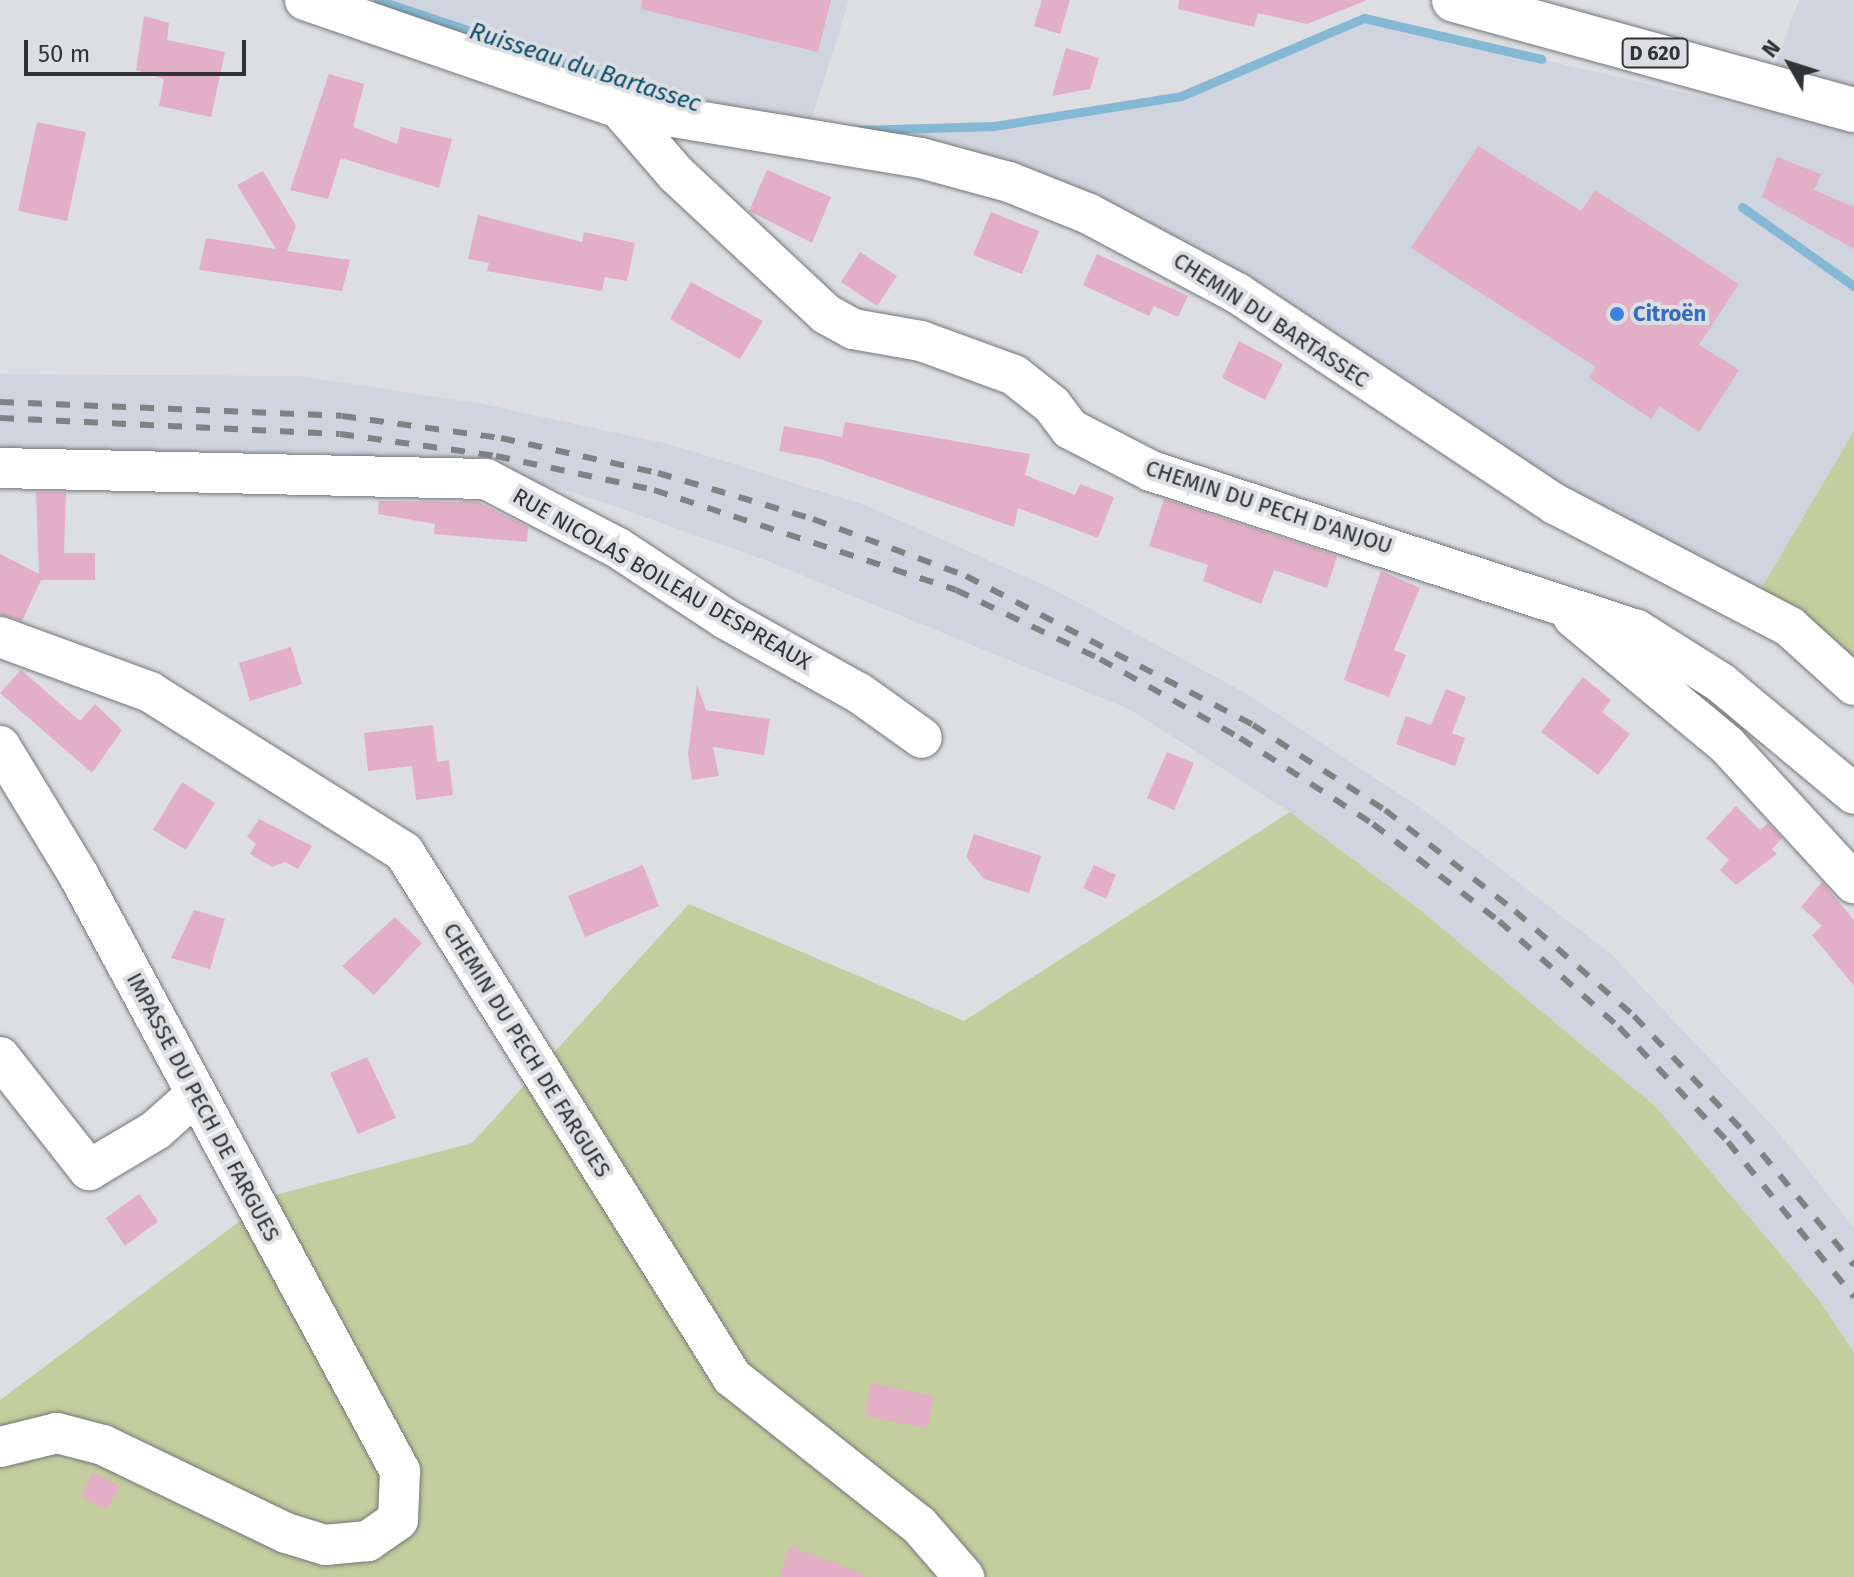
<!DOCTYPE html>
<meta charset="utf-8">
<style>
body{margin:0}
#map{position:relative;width:1854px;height:1577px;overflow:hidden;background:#dcdee2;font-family:"Fira Sans",sans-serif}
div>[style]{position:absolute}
.built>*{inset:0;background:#d0d4df}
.green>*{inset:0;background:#c3cd9d}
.stream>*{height:9px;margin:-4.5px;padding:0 4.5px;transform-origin:4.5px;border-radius:4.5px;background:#85b8d4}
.building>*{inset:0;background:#e2afc7}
.roads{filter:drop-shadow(0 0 2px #75777a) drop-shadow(0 0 2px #75777a)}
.minor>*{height:40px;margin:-20px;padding:0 20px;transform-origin:20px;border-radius:20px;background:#fff}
.major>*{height:44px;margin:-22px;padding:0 22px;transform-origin:22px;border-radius:22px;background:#fff}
.rail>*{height:6px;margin-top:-3px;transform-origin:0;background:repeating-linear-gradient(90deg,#7f8183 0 14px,transparent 0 28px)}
.dots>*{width:22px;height:22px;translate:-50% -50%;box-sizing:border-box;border:4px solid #dcdee2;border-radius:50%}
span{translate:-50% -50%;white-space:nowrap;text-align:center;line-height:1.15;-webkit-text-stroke:8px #dcdee2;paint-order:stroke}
.shield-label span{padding:2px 6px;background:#dcdee2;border:2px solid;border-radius:6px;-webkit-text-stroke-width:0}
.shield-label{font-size:20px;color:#323334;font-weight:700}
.shop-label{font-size:22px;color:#366cbe;font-weight:700}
.left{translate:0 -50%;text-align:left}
.street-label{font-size:22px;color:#323334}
.water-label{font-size:24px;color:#0a4e6a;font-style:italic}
.north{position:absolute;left:1750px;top:24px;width:80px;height:80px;-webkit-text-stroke:6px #dcdee2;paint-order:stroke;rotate:309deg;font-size:22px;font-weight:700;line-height:32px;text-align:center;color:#323334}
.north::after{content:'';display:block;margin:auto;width:28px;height:36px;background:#323334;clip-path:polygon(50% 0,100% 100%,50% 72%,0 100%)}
.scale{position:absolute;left:24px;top:40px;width:222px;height:36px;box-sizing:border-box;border:4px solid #323334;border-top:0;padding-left:10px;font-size:24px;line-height:28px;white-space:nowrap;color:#323334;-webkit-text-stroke:6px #dcdee2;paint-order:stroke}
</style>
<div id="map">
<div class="built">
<div style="clip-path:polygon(378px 0,849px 0,810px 124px,698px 108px)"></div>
<div style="clip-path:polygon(1799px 0,1854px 0,1854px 431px,1761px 589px,1548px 483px,1047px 180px,877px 129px,994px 126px,1181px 96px,1364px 18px,1759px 110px)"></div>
<div style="clip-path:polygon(0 374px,299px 376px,483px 404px,669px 444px,865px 505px,1055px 590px,1247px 694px,1428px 813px,1611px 954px,1780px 1134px,1854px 1228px,1854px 1352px,1819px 1300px,1656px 1107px,1419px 909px,1290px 812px,1131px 710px,765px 560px,580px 494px,468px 469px,316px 452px,0 452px)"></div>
</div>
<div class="green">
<div style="clip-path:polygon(1854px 431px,1854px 661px,1761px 589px)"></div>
<div style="clip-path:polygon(1290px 812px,1419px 909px,1656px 1107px,1819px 1300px,1854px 1352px,1854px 1577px,0 1577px,0 1400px,275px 1195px,472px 1143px,689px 904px,964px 1021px)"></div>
</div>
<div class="stream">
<div style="left:378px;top:0;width:305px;rotate:18.6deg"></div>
<div style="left:858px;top:130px;width:136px;rotate:-1.7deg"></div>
<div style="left:994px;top:126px;width:189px;rotate:-9.1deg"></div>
<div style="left:1181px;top:96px;width:199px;rotate:-23.1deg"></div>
<div style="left:1364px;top:18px;width:182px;rotate:13deg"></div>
<div style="left:1742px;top:207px;width:137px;rotate:35.2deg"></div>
</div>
<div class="building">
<div style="clip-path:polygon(642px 0,831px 0,818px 52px,641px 9px)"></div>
<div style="clip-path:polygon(1042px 0,1070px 0,1060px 34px,1034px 26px)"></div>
<div style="clip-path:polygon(1179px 0,1365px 0,1365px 1px,1307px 24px,1258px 13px,1254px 27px,1178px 9px)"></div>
<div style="clip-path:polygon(144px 16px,169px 23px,167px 40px,225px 52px,211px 117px,159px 106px,164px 79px,136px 70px)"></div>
<div style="clip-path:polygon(1066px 48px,1099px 58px,1090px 89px,1052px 96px)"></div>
<div style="clip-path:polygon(329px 74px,364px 84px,353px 127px,397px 144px,401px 127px,452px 139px,439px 188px,341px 158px,328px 199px,290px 190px)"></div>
<div style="clip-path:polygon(37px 122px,86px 132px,67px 221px,18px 211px)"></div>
<div style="clip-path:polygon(1478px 146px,1581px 211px,1595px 190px,1739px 284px,1699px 345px,1739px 370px,1699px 432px,1659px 406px,1651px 419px,1589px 378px,1596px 367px,1411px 248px)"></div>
<div style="clip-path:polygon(1777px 157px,1821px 174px,1814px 190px,1854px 207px,1854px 249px,1762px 197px)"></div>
<div style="clip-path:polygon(767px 170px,831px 197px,812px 243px,749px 211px)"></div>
<div style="clip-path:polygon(263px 171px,296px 226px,287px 251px,350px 260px,342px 291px,199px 270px,206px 238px,276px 249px,237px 185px)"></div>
<div style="clip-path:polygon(991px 212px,1039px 231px,1022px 274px,973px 255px)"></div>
<div style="clip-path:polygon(478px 215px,582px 242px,584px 232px,635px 243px,627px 281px,605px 277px,602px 291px,487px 271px,489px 263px,468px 259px)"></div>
<div style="clip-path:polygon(860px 252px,897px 276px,877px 306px,841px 282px)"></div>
<div style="clip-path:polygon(1097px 254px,1188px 296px,1178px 317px,1154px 306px,1149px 316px,1083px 285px)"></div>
<div style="clip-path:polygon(691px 282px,763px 321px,740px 359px,670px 319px)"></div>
<div style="clip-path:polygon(1239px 341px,1283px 364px,1265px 400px,1222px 378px)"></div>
<div style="clip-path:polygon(845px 422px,1030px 454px,1025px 475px,1075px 495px,1080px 484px,1114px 497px,1098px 538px,1018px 508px,1014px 527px,820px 459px,779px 451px,784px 426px,842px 437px)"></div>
<div style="clip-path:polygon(36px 492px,66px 492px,64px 553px,95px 553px,95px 580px,41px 580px,22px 621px,0 615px,0 554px,39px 574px)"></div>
<div style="clip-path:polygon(1164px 499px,1337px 556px,1327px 588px,1274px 570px,1261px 604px,1203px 581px,1208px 565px,1149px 546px)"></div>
<div style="clip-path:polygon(379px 501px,478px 502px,528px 527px,527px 542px,434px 534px,435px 524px,378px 514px)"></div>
<div style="clip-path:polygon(1381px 571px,1420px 588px,1394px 650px,1406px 655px,1389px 697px,1344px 680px)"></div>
<div style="clip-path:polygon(291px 647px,302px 684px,250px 701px,239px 663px)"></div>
<div style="clip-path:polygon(21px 670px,80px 721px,95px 704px,122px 730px,92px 773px,0 693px)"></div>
<div style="clip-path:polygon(1583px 677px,1611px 700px,1602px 712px,1630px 734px,1598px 775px,1541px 732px)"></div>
<div style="clip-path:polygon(697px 685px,706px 710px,770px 719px,764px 755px,713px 747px,719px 776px,692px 780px,688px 754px)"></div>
<div style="clip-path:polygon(1446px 689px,1466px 697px,1452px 733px,1465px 738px,1455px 766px,1396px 744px,1406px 716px,1431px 725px)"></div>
<div style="clip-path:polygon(433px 725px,437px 762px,449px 760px,453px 795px,416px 800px,412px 766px,368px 771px,364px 733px)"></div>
<div style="clip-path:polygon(1167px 752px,1194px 763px,1174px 810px,1147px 798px)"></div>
<div style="clip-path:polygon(182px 782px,215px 803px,186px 850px,153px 830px)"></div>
<div style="clip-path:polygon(1736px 806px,1760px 830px,1768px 823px,1782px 838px,1772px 849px,1777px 854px,1736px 885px,1720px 870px,1729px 860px,1706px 838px)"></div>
<div style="clip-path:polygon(259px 819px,312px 846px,298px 869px,285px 862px,272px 867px,250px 854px,256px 844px,247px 837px)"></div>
<div style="clip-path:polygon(974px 834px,1041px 856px,1029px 893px,984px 879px,966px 857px)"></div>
<div style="clip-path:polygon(643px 865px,659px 906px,585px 937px,568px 896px)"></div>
<div style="clip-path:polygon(1094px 865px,1116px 875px,1106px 899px,1083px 888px)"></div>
<div style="clip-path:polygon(1822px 882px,1854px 920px,1854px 986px,1812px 935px,1822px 926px,1801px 907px)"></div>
<div style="clip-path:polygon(194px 910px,225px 919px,210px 969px,171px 958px)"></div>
<div style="clip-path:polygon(395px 917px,422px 943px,374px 995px,342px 966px)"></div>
<div style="clip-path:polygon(367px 1057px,396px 1118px,358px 1134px,330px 1073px)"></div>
<div style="clip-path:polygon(139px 1194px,158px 1221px,125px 1246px,106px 1218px)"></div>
<div style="clip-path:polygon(871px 1383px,934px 1396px,927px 1428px,865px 1416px)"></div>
<div style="clip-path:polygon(93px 1472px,119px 1486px,107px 1509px,81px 1497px)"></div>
<div style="clip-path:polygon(790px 1546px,866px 1575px,866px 1577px,779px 1577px)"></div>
</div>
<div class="roads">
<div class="minor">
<div style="left:305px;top:0;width:332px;rotate:19deg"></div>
<div style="left:619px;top:108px;width:306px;rotate:9.4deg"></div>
<div style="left:921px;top:158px;width:91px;rotate:15.3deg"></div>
<div style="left:1009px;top:182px;width:86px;rotate:21.8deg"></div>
<div style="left:1089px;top:214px;width:168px;rotate:28.1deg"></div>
<div style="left:1237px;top:293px;width:382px;rotate:33.6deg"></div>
<div style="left:1555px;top:504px;width:265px;rotate:27.6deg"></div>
<div style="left:1790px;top:627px;width:86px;rotate:42.2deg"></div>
<div style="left:619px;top:108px;width:87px;rotate:49.2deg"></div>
<div style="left:676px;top:174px;width:205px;rotate:43deg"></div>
<div style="left:826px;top:314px;width:31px;rotate:29deg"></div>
<div style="left:853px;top:329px;width:69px;rotate:10deg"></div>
<div style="left:921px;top:341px;width:99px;rotate:20.1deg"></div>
<div style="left:1014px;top:375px;width:48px;rotate:38.3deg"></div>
<div style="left:1052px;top:405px;width:30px;rotate:53deg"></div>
<div style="left:1070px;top:429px;width:91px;rotate:27.4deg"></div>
<div style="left:1151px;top:471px;width:511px;rotate:18.12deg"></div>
<div style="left:1637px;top:630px;width:99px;rotate:32.2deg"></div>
<div style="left:1721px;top:683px;width:173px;rotate:39.8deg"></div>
<div style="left:0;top:468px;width:486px;rotate:1.3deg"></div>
<div style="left:486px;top:479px;width:149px;rotate:27.6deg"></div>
<div style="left:618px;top:548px;width:127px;rotate:33.4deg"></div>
<div style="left:724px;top:618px;width:154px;rotate:29.1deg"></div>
<div style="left:859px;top:693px;width:77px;rotate:35.5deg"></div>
<div style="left:1573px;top:617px;width:200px;rotate:39.7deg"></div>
<div style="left:1727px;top:745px;width:188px;rotate:47.4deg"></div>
<div style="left:0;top:637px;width:160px;rotate:20.1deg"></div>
<div style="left:150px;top:692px;width:300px;rotate:32.2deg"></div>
<div style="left:404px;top:852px;width:619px;rotate:58deg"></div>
<div style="left:732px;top:1377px;width:238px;rotate:38.4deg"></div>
<div style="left:919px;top:1525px;width:69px;rotate:49.1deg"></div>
<div style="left:0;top:746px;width:152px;rotate:58.7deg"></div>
<div style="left:79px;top:876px;width:676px;rotate:61.65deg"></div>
<div style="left:400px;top:1471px;width:49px;rotate:92.3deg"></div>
<div style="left:398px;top:1520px;width:37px;rotate:145deg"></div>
<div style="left:368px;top:1541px;width:43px;rotate:174.7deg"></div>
<div style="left:325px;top:1545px;width:41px;rotate:-162.9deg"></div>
<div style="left:286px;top:1533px;width:203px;rotate:-154.3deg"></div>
<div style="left:103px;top:1445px;width:48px;rotate:-165.4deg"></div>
<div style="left:57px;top:1433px;width:59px;rotate:166.2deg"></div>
<div style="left:0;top:1057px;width:144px;rotate:51.8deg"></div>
<div style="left:89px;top:1170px;width:78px;rotate:-30.8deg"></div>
<div style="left:156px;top:1130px;width:52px;rotate:-41.9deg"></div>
</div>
<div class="major">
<div style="left:1454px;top:0;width:415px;rotate:15.4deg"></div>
</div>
</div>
<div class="rail">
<div style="left:0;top:402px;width:342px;rotate:2.3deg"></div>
<div style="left:342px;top:416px;width:161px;rotate:7.9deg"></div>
<div style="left:501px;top:438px;width:161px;rotate:12.6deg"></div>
<div style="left:658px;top:473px;width:162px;rotate:16.5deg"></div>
<div style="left:813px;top:519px;width:163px;rotate:20.4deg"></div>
<div style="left:966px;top:576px;width:323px;rotate:27.4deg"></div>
<div style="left:1253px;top:725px;width:157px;rotate:32.8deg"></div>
<div style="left:1385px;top:810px;width:165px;rotate:37.8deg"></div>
<div style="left:1515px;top:911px;width:159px;rotate:41.4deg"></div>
<div style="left:1634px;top:1016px;width:160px;rotate:46.5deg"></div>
<div style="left:1744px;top:1132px;width:173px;rotate:50.4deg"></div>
<div style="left:0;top:418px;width:340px;rotate:2.7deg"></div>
<div style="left:340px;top:434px;width:158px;rotate:8deg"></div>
<div style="left:496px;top:456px;width:162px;rotate:12.1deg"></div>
<div style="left:654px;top:490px;width:318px;rotate:18.3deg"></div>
<div style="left:956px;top:590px;width:160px;rotate:25.6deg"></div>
<div style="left:1100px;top:659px;width:161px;rotate:29.4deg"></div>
<div style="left:1240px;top:738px;width:158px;rotate:32.9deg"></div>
<div style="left:1373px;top:824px;width:159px;rotate:37.6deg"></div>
<div style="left:1499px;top:921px;width:160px;rotate:41.5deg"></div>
<div style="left:1619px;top:1027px;width:158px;rotate:46.5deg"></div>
<div style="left:1728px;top:1142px;width:200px;rotate:50.9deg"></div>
</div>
<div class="dots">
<div style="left:1617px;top:314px;background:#3f7fe0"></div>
</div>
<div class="shield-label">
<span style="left:1655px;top:53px">D 620</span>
</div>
<div class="shop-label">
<span class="left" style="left:1633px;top:314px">Citroën</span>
</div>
<div class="street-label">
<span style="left:1271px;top:320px;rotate:33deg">CHEMIN DU BARTASSEC</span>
<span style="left:1269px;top:507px;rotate:18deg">CHEMIN DU PECH D'ANJOU</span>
<span style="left:662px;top:579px;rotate:30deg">RUE NICOLAS BOILEAU DESPREAUX</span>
<span style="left:527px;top:1050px;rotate:58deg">CHEMIN DU PECH DE FARGUES</span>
<span style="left:203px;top:1107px;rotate:62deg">IMPASSE DU PECH DE FARGUES</span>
</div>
<div class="water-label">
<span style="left:585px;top:68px;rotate:18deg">Ruisseau du Bartassec</span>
</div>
<div class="north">N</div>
<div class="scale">50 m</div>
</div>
